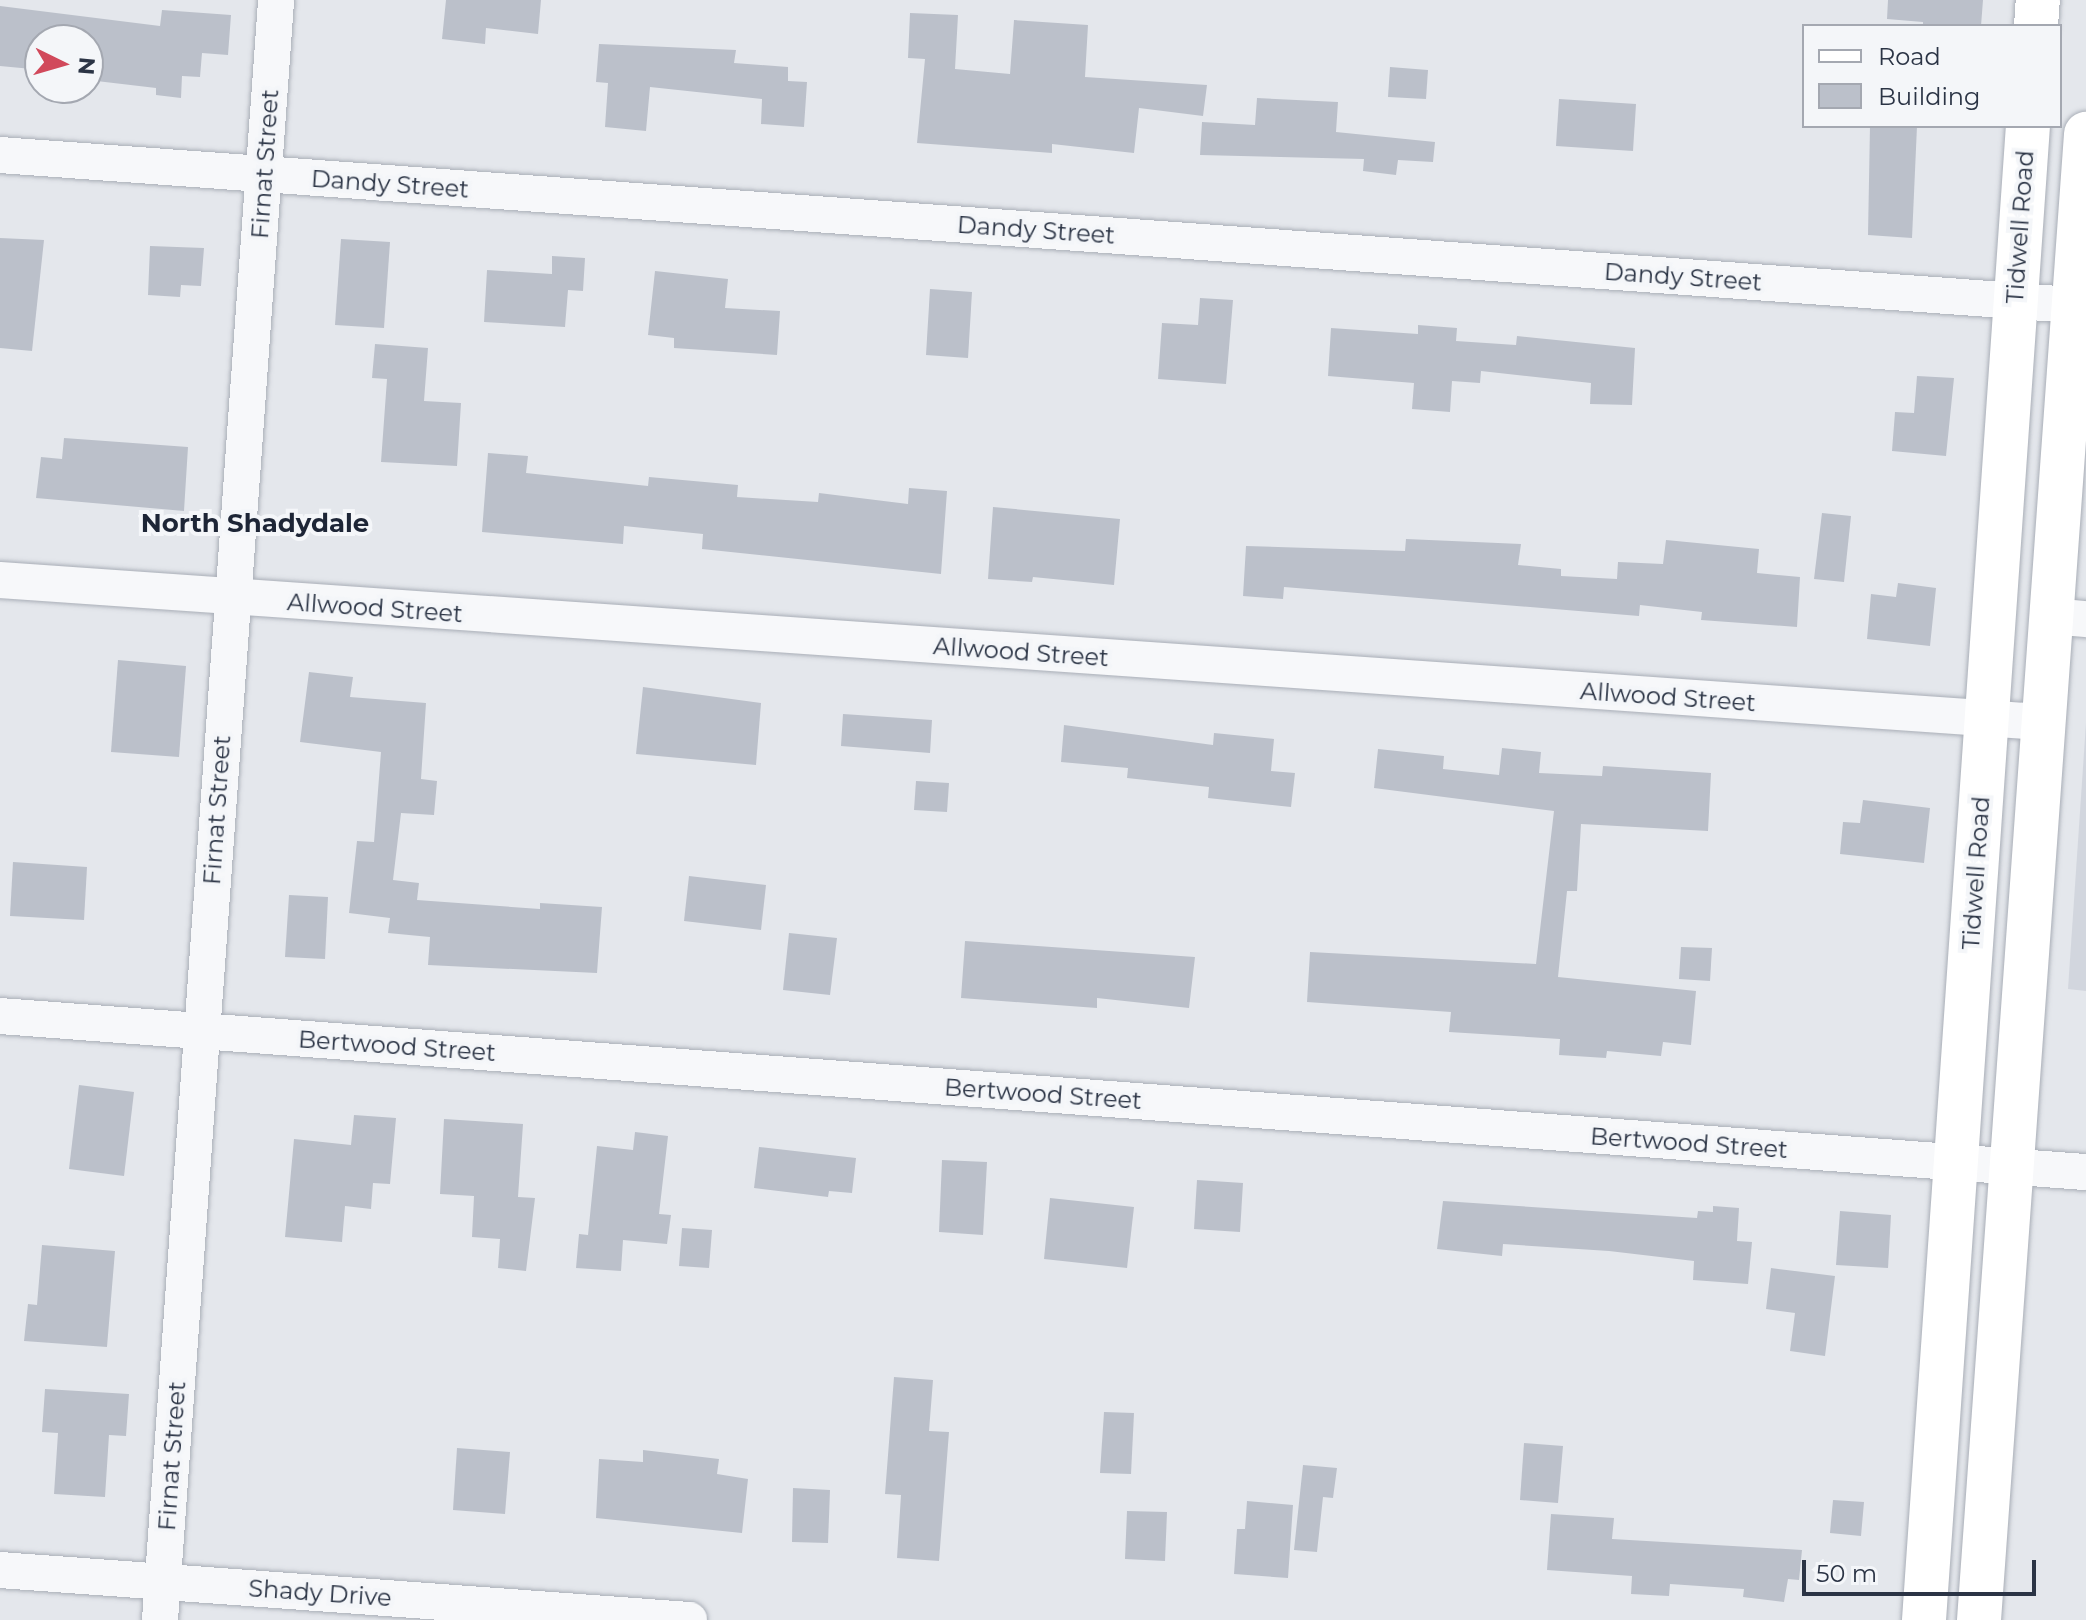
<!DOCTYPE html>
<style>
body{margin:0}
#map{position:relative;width:2086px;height:1620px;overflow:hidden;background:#e4e7ec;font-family:Montserrat,sans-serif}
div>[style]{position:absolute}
.built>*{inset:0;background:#d2d6de}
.building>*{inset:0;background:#bbc0ca}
.roads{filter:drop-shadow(0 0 2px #a9aeb7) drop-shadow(0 0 2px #a9aeb7)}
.minor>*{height:36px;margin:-18px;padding:0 18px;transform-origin:18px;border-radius:18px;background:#f7f8fa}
.major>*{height:44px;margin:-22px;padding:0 22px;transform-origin:22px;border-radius:22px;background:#fff}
span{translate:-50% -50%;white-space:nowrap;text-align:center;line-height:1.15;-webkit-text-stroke:8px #f4f6f9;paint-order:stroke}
.street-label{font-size:24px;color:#2b3445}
.neighbourhood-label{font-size:26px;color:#1d2536;font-weight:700}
.legend{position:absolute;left:1802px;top:24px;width:260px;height:104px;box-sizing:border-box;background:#f4f6f9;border:2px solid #a4a8b1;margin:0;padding:10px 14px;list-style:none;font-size:24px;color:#2b3445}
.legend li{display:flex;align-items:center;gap:16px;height:40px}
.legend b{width:40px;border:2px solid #a4a8b1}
.north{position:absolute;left:24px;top:24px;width:80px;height:80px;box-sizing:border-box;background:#f4f6f9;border:2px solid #a4a8b1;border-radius:50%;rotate:95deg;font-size:22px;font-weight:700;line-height:32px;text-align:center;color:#2b3445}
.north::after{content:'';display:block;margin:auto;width:28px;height:36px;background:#d1495b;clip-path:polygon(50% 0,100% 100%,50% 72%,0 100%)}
.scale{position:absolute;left:1802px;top:1560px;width:234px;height:36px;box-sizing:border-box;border:4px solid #2b3445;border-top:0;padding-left:10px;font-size:24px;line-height:28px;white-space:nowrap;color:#2b3445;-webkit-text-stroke:6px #f4f6f9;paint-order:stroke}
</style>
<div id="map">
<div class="built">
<div style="clip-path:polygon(2086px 723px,2086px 991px,2068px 989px)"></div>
</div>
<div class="building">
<div style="clip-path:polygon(446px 0,541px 0,538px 34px,486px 28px,485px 44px,442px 39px)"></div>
<div style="clip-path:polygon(1888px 0,1983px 0,1981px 26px,1923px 26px,1923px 22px,1887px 19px)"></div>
<div style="clip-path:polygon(0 6px,160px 26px,162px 10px,231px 15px,228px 55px,202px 53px,200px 77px,182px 76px,181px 98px,156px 95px,156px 88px,88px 80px,88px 40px,35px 40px,32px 69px,0 66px)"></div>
<div style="clip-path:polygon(910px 13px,958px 15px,955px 69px,1010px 74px,1014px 20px,1088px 25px,1085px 77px,1207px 85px,1203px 116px,1139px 108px,1134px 153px,1052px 144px,1052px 153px,917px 143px,925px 59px,908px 58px)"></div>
<div style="clip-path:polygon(599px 44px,736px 50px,734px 63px,788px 67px,788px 81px,807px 82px,804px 127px,761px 124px,762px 99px,650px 87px,646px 131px,605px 127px,608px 83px,596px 82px)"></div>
<div style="clip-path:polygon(1390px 67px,1428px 70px,1426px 99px,1388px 97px)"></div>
<div style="clip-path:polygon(1257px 98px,1338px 102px,1336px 132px,1435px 142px,1433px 162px,1398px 160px,1396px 175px,1363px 171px,1364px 159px,1200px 155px,1202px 122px,1255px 125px)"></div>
<div style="clip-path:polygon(1559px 99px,1636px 104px,1633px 151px,1556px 146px)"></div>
<div style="clip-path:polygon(1870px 126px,1917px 126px,1912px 238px,1868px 235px)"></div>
<div style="clip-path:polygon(0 238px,44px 240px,32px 351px,0 348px)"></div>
<div style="clip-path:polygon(341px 239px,390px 242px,384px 328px,335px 325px)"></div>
<div style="clip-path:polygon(150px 246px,204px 248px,201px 286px,181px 285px,180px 297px,148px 295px)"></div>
<div style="clip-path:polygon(552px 256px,585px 258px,583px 291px,568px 290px,565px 327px,484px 322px,487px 270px,552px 274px)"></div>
<div style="clip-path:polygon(655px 271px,728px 279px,725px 308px,780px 311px,777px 355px,674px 348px,674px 338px,648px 335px)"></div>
<div style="clip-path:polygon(930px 289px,972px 292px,968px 358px,926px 355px)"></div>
<div style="clip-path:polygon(1200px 298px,1233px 300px,1226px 384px,1158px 379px,1162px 323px,1198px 325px)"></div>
<div style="clip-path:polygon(1418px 325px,1457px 328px,1456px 341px,1516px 345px,1517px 336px,1635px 348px,1632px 405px,1590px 404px,1591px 383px,1481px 371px,1480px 383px,1452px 381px,1450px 412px,1412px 409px,1414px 383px,1328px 376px,1331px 328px,1418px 334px)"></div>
<div style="clip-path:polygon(375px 344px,428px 348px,424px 401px,461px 403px,457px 466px,381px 462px,387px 379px,372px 378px)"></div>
<div style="clip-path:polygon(1917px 376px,1954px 378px,1946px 456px,1892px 451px,1895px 412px,1914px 413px)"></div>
<div style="clip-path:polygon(64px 438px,188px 447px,184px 511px,36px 498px,41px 457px,62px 459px)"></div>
<div style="clip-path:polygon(488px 453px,528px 456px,526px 473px,648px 486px,649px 477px,738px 485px,737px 497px,818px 502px,819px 493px,908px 504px,909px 488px,947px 491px,941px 574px,702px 549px,703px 534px,624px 526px,623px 544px,482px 532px)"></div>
<div style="clip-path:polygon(993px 507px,1120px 519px,1114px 585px,1033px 577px,1032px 582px,988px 579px)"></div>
<div style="clip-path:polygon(1822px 513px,1851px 516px,1844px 582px,1814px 579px)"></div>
<div style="clip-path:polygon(1406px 539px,1521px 544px,1518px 565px,1561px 569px,1561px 576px,1617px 579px,1618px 562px,1663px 564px,1666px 540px,1759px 549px,1757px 573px,1800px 577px,1797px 627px,1701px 620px,1702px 612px,1640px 605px,1639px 616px,1284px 587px,1283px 599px,1243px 596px,1246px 546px,1405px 551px)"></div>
<div style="clip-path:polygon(1898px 583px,1936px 588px,1930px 646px,1867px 639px,1871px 594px,1896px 597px)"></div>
<div style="clip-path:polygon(118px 660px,186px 666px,179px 757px,111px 752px)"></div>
<div style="clip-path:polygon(309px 672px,353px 677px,350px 697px,426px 703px,421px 779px,437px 781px,434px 815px,401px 813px,393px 880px,419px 883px,417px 900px,540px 909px,540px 903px,602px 907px,597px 973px,428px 965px,430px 937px,388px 933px,390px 918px,349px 913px,357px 841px,374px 842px,381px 752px,300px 742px)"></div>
<div style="clip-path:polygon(643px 687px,761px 703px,756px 765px,636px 754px)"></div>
<div style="clip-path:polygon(843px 714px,932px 720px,930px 753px,841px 746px)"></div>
<div style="clip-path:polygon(1064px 725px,1213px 745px,1214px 733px,1274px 739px,1271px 771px,1295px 773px,1291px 807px,1208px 798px,1209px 787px,1127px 778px,1128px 768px,1061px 762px)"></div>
<div style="clip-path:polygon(1502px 748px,1541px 752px,1539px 773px,1602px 776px,1603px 766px,1711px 773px,1708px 831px,1581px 824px,1577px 891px,1567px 891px,1558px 977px,1696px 991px,1691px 1045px,1663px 1042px,1661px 1056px,1607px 1051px,1606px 1058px,1559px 1055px,1560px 1039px,1449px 1032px,1451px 1012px,1307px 1002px,1310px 952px,1536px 964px,1554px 811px,1374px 788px,1378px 749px,1444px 756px,1443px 769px,1499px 775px)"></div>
<div style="clip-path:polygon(916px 781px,949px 783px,947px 812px,914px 810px)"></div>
<div style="clip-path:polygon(1863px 800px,1930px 808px,1924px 863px,1840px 854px,1843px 822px,1860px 823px)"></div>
<div style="clip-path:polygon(13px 862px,87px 867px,84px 920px,10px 916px)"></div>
<div style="clip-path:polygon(689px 876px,766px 885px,761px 930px,684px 921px)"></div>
<div style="clip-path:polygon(289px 895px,328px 897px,325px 959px,285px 957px)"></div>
<div style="clip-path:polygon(789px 933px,837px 938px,830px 995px,783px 990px)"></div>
<div style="clip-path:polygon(965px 941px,1195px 957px,1189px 1008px,1097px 998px,1097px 1008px,961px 998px)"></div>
<div style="clip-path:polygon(1681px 947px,1712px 948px,1710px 981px,1679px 979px)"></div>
<div style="clip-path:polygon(79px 1085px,134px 1092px,124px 1176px,69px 1169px)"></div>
<div style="clip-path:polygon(354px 1115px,396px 1118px,390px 1184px,373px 1183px,371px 1209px,345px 1206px,342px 1242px,285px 1237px,294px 1139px,351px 1145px)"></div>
<div style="clip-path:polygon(444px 1119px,523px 1124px,518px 1197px,535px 1198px,526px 1271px,498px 1268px,500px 1239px,472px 1237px,474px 1196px,440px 1194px)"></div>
<div style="clip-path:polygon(635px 1132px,668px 1136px,659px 1214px,671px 1215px,667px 1244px,623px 1240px,621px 1271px,576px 1268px,579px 1234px,588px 1235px,597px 1146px,633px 1150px)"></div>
<div style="clip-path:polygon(759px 1147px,856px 1158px,852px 1193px,829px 1191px,828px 1197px,754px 1188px)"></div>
<div style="clip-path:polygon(942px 1160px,987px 1162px,983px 1235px,939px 1232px)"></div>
<div style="clip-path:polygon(1197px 1180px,1243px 1183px,1240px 1232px,1194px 1229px)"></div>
<div style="clip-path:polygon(1050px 1198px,1134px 1207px,1127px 1268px,1044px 1259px)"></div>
<div style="clip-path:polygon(1443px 1201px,1697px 1218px,1698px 1211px,1713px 1212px,1713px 1206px,1739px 1208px,1737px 1241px,1752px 1242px,1748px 1284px,1693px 1280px,1694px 1261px,1609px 1251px,1503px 1244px,1502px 1256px,1437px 1249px)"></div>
<div style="clip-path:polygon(1840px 1211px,1891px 1215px,1888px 1268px,1836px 1265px)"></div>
<div style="clip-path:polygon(682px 1228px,712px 1230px,709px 1268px,679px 1266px)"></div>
<div style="clip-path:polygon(42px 1245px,115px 1251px,107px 1347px,24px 1341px,28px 1304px,37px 1305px)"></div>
<div style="clip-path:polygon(1771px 1268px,1835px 1276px,1825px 1356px,1790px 1351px,1795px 1313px,1766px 1309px)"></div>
<div style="clip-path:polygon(894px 1377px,933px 1380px,929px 1431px,949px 1432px,939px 1561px,897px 1558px,901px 1495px,885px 1494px)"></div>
<div style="clip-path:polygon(45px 1389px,129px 1394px,126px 1436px,109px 1435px,105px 1497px,54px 1494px,58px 1433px,42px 1432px)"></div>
<div style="clip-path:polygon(1104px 1412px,1134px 1413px,1131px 1474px,1100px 1473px)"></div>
<div style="clip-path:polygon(1524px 1443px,1563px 1446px,1558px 1503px,1520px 1500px)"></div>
<div style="clip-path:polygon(457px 1448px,510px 1452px,505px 1514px,453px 1510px)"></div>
<div style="clip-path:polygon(643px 1450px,719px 1459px,717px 1474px,748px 1479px,742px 1533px,596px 1518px,599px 1459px,643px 1462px)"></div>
<div style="clip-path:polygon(1303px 1465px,1337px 1468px,1333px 1498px,1323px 1497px,1317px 1552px,1294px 1550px)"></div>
<div style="clip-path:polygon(793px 1488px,830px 1490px,828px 1543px,792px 1542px)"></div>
<div style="clip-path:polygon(1833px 1500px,1864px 1502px,1861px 1536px,1830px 1533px)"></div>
<div style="clip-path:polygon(1247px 1501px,1293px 1505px,1288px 1578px,1234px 1574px,1237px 1529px,1245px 1529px)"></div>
<div style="clip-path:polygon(1127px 1511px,1167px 1512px,1165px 1561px,1125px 1559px)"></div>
<div style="clip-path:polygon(1551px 1514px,1614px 1518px,1612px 1539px,1802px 1550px,1799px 1580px,1788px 1579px,1784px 1602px,1743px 1597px,1744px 1589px,1670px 1584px,1669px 1596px,1631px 1594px,1632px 1576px,1547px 1570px)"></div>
</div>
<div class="roads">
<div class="minor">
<div style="left:0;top:155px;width:2078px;rotate:4.14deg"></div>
<div style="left:0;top:580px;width:2047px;rotate:3.98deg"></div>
<div style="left:2050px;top:616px;width:36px;rotate:5deg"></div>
<div style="left:0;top:1016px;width:2092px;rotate:4.28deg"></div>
<div style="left:0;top:1570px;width:691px;rotate:4.15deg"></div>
<div style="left:160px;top:1620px;width:1624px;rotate:-85.9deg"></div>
</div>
<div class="major">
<div style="left:2036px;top:26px;width:26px;rotate:-86deg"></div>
<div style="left:1924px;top:1620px;width:1498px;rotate:-86.02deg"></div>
<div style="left:1979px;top:1620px;width:1490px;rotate:-85.88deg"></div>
</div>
</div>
<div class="street-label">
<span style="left:265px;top:164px;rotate:-86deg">Firnat Street</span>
<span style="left:390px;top:184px;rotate:4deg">Dandy Street</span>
<span style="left:2020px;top:227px;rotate:-86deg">Tidwell Road</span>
<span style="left:1036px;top:230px;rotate:4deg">Dandy Street</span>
<span style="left:1683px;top:277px;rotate:4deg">Dandy Street</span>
<span style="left:375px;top:608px;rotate:4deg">Allwood Street</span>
<span style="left:1021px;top:652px;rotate:4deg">Allwood Street</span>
<span style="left:1668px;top:697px;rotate:4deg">Allwood Street</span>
<span style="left:217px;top:810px;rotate:-86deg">Firnat Street</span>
<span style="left:1976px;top:873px;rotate:-86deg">Tidwell Road</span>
<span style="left:397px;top:1046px;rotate:4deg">Bertwood Street</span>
<span style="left:1043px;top:1094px;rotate:4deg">Bertwood Street</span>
<span style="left:1689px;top:1143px;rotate:4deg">Bertwood Street</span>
<span style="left:172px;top:1456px;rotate:-86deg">Firnat Street</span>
<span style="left:320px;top:1593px;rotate:4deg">Shady Drive</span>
</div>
<div class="neighbourhood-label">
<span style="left:255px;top:524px">North Shadydale</span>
</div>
<ul class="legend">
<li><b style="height:10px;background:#fff"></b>Road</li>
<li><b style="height:22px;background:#bbc0ca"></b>Building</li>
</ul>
<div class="north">N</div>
<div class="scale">50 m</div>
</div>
